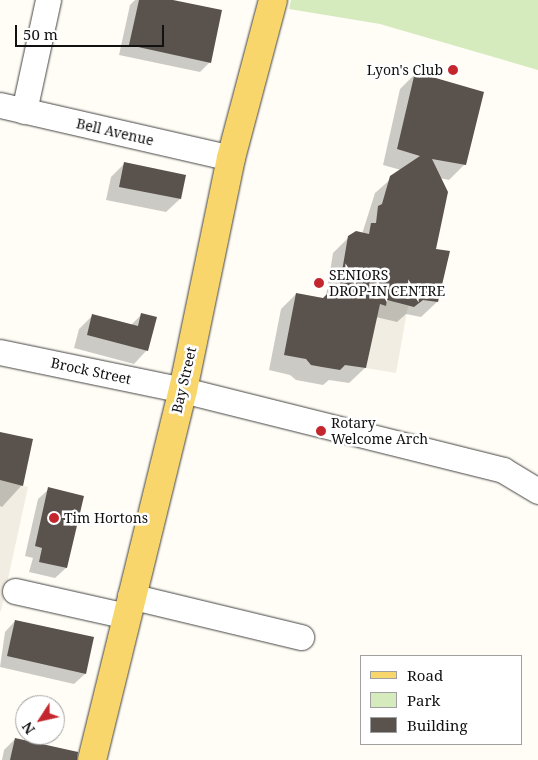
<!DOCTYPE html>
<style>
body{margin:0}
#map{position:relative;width:538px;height:760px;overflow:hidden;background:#fffdf5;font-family:"Noto Serif",serif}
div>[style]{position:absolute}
.green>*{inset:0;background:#d5ebbd}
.plaza>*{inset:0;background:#f1ede2}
.shadow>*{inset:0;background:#0003}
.building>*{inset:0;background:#5a524d}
.roads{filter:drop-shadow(0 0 1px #444) drop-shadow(0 0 1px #444)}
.minor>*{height:25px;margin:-12.5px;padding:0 12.5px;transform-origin:12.5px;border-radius:12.5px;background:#fff}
.major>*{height:28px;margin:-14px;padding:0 14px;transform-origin:14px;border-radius:14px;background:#f9d66b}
.dots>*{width:14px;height:14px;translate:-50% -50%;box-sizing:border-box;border:2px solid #fff;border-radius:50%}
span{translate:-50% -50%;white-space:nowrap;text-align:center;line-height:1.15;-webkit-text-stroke:5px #fff;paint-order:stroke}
.poi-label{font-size:14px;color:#111}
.right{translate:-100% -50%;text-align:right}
.left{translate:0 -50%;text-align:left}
.street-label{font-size:14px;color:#111}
.legend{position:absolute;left:360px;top:655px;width:162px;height:90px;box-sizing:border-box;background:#fff;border:1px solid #a0a0a0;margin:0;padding:6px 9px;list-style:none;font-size:15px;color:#111}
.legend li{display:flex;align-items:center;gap:10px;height:25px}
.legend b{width:25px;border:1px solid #a0a0a0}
.north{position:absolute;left:15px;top:695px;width:50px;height:50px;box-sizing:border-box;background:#fff;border:1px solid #a0a0a0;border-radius:50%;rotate:235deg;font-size:14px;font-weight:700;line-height:20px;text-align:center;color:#111}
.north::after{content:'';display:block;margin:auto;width:18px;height:22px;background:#c4262e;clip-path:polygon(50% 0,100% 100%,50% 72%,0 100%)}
.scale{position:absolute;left:15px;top:25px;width:149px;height:22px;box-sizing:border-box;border:2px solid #111;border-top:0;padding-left:6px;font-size:15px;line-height:18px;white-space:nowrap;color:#111;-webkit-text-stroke:4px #fff;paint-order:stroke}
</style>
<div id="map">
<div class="green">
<div style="clip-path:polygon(291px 0,538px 0,538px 70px,380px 24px,289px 9px)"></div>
</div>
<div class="plaza">
<div style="clip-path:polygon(387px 300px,408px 306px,396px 373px,366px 368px,379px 309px,367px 301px,386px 306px)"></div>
<div style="clip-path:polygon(0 480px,28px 487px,1px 611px,0 611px)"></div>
</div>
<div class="shadow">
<div style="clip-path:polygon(135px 0,167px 0,210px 62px,200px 72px,119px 55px,130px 5px)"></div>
<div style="clip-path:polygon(415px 74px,465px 164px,449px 180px,440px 178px,434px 250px,437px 302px,421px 317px,406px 314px,397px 322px,376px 317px,365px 368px,349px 383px,329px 380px,323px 385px,296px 380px,290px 375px,269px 370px,281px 309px,296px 294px,323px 299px,326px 296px,333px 253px,349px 237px,362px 234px,375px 193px,401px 170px,383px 165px,400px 89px)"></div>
<div style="clip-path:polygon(124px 164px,185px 176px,180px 199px,166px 212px,106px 200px,111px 177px)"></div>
<div style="clip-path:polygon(142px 314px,147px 350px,134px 364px,74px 348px,79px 329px,93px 315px,131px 325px)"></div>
<div style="clip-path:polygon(0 433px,22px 485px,2px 507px,0 506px)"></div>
<div style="clip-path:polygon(49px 489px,83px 497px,66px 568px,55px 578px,29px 572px,33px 558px,25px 556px,38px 499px)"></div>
<div style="clip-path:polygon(15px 621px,85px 674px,74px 684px,0 667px,5px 632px)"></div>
<div style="clip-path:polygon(15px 739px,55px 760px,2px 760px,4px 750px)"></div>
</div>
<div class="building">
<div style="clip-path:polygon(139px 0,173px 0,222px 10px,211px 63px,129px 45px)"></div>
<div style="clip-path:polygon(415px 72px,484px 92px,466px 165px,432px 159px,448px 192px,436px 249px,450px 251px,438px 302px,423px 300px,414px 307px,387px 300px,386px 306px,380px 304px,366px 368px,345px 365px,340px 370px,322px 367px,311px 365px,306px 359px,284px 355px,296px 293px,323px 298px,328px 293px,338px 295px,348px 236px,356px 231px,369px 234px,371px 223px,376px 223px,378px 206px,382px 204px,390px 176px,420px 156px,397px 149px)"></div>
<div style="clip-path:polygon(124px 162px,186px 175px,181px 199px,119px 187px)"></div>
<div style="clip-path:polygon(141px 313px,157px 317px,148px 351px,87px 335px,92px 314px,138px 326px)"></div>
<div style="clip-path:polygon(0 432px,33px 439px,23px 486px,0 480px)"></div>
<div style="clip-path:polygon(48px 487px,84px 496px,67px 568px,39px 562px,42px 548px,35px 546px)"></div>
<div style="clip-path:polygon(15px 620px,94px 637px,86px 674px,7px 656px)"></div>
<div style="clip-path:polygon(15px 738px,78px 752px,77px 760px,10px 760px)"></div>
</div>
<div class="roads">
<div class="minor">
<div style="left:0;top:105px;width:237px;rotate:12.9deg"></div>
<div style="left:24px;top:111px;width:114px;rotate:-77.8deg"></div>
<div style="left:0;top:352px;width:187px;rotate:11.7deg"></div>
<div style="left:183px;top:390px;width:330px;rotate:14deg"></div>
<div style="left:503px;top:470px;width:41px;rotate:31deg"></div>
<div style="left:15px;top:591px;width:115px;rotate:12.6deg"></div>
<div style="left:130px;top:596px;width:176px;rotate:13.5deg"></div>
</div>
<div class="major">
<div style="left:92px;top:760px;width:381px;rotate:-76.2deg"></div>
<div style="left:183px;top:390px;width:237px;rotate:-78.3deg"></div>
<div style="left:231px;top:158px;width:163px;rotate:-75.1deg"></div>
</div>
</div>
<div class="dots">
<div style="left:453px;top:70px;background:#c4262e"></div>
<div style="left:319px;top:283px;background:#c4262e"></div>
<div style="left:321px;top:431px;background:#c4262e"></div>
<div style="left:54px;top:518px;background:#c4262e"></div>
</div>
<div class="poi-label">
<span class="right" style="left:443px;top:70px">Lyon's Club</span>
<span class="left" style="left:329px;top:283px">SENIORS<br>DROP-IN CENTRE</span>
<span class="left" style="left:331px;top:431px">Rotary<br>Welcome Arch</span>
<span class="left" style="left:64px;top:518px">Tim Hortons</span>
</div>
<div class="street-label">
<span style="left:115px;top:132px;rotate:13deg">Bell Avenue</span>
<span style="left:91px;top:371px;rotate:12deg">Brock Street</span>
<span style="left:184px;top:380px;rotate:-77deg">Bay Street</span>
</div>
<ul class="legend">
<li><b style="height:6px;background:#f9d66b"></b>Road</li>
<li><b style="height:14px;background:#d5ebbd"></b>Park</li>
<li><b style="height:14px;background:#5a524d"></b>Building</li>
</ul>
<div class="north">N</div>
<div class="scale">50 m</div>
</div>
